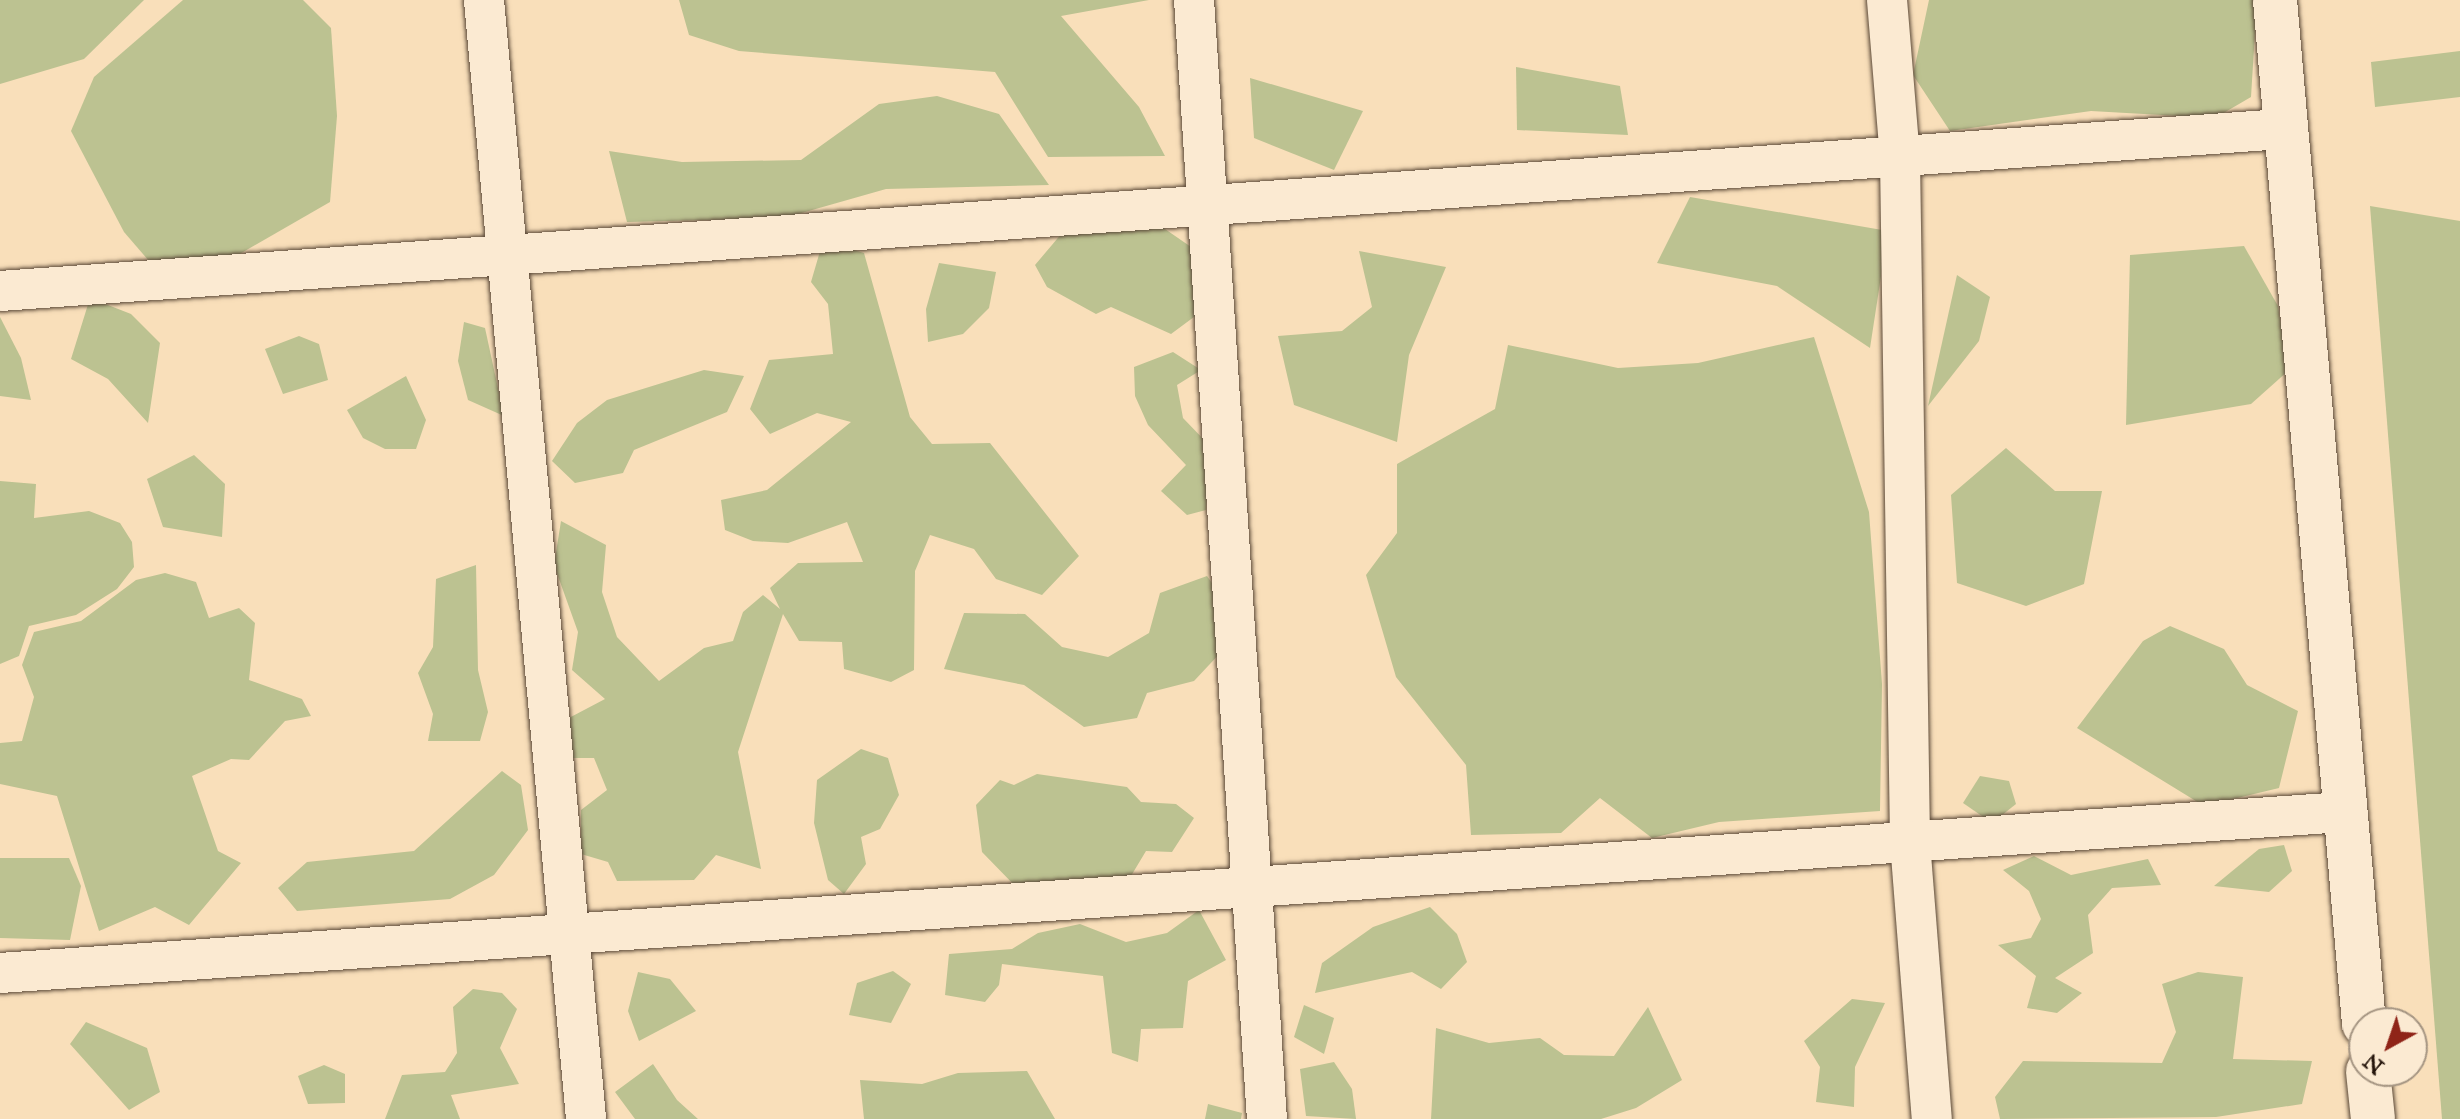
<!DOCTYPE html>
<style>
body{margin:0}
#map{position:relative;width:2460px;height:1119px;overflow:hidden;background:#f9dfba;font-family:"IM FELL Great Primer",serif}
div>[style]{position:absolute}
.green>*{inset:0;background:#bcc291}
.roads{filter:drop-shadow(0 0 2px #5a4837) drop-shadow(0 0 2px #5a4837)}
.minor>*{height:40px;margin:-20px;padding:0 20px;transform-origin:20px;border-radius:20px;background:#fbead2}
.tertiary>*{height:44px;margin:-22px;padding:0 22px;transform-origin:22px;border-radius:22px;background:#fbead2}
span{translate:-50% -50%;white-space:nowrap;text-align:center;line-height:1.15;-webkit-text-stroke:6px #fbead2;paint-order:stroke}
.north{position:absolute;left:2348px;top:1007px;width:80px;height:80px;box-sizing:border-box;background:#fbead2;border:2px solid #a59582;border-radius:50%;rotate:220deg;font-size:22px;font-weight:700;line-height:32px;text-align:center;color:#25150b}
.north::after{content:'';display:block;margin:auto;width:28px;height:36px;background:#8f2418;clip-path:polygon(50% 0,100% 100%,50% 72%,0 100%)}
</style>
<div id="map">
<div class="green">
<div style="clip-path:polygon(0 0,144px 0,84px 59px,0 84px)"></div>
<div style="clip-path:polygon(183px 0,303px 0,331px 28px,337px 116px,330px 202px,231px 259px,149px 261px,124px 232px,71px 131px,94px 77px)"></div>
<div style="clip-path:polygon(679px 0,1149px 0,1061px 16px,1139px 107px,1165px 156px,1048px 157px,995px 72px,739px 51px,689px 35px)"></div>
<div style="clip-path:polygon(1929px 0,2257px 0,2251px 97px,2215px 118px,2091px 111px,1950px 131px,1913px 75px)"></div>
<div style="clip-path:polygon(2460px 51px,2460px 97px,2375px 107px,2371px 62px)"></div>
<div style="clip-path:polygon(1516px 67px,1620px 86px,1628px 135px,1517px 130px)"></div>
<div style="clip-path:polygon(1250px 78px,1363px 111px,1334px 170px,1254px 138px)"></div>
<div style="clip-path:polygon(937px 96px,999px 114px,1049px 185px,886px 189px,784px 218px,627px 222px,609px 151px,682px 162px,801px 160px,879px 104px)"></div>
<div style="clip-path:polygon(1690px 197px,1888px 231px,1870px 348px,1777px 286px,1657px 263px)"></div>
<div style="clip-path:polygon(2370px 206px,2460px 221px,2460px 1119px,2442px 1119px)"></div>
<div style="clip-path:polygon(1149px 218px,1194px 249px,1198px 314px,1171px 334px,1111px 307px,1096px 314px,1047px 287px,1035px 265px,1068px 226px)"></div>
<div style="clip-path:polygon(823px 241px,864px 253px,910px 417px,932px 444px,990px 443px,1079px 556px,1042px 595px,996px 579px,974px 549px,930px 535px,915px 571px,914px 670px,891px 682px,844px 669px,842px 642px,799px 641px,783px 614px,738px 752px,761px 869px,716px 855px,694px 880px,617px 881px,608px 862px,581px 854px,581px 810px,607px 790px,594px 758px,571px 758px,567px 719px,605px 699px,572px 670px,578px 632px,554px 565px,561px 521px,606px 545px,602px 592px,617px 637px,659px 681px,704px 648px,733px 641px,743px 612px,763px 595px,780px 609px,770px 588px,798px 563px,863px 562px,847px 522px,788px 543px,753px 541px,725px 530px,721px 500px,767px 490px,851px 422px,817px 413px,770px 434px,750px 409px,769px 360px,833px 354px,828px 304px,811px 282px)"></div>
<div style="clip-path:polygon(2244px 246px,2278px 306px,2288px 371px,2251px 404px,2126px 425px,2130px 255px)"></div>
<div style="clip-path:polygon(1359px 251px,1446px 267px,1409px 355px,1397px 442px,1294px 405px,1278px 336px,1342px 331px,1372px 307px)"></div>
<div style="clip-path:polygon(939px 263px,996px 272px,989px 308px,963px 334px,928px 342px,926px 309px)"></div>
<div style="clip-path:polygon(1957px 275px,1990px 297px,1979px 341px,1928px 406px)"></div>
<div style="clip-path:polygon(90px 298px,131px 314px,160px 343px,148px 423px,108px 379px,71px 359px)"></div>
<div style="clip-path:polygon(0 317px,21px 358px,31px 400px,0 396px)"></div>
<div style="clip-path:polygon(464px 322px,485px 328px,504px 416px,468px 400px,458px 361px)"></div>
<div style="clip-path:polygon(299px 336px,319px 344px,328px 380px,283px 394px,265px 349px)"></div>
<div style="clip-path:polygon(1814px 337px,1869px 512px,1882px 684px,1880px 811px,1719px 822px,1652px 838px,1600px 798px,1561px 833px,1471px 835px,1466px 765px,1396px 677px,1366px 575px,1397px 533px,1397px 464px,1495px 409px,1508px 345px,1618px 368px,1698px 363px)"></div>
<div style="clip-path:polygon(1173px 352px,1201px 370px,1177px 385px,1183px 418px,1210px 446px,1206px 510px,1187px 515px,1161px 491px,1186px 465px,1148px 425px,1135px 396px,1134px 367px)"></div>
<div style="clip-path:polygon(704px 370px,744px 376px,727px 412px,634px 450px,623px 473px,575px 483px,552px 461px,577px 423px,607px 400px)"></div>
<div style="clip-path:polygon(406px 376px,426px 420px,416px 449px,385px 449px,363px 438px,347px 410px)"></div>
<div style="clip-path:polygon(2006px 448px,2055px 491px,2102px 491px,2084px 584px,2026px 606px,1957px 583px,1951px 495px)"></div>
<div style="clip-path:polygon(194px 455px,225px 484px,222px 537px,163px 527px,147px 479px)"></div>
<div style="clip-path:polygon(0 481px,36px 484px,34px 518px,89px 511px,120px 523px,132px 542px,134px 567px,117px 589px,76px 615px,29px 626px,19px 656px,0 664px)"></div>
<div style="clip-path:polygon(476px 565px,478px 670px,488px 712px,480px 741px,428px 741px,433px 714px,418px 673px,433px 647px,436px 579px)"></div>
<div style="clip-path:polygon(165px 573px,196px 582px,209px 618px,239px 608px,255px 623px,249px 680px,302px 699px,311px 716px,285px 721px,249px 760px,231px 759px,192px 776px,218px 851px,241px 863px,189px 925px,155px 907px,99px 931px,57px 796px,0 784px,0 743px,22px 741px,34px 697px,22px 665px,34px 632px,81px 621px,136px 580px)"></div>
<div style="clip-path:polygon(1207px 576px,1224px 600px,1224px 649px,1194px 681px,1147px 693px,1137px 718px,1084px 727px,1024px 685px,944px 669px,964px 613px,1025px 614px,1062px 647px,1108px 657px,1149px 633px,1160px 593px)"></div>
<div style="clip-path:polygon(2170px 626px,2224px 649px,2247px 685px,2298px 711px,2279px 788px,2204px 806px,2077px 728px,2143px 641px)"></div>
<div style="clip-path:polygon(861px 749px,888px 758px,899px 795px,880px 829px,861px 837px,866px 864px,844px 894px,828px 880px,814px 823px,817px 780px)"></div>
<div style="clip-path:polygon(502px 771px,521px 785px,528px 830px,494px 875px,450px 899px,297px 911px,278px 888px,307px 862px,414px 851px)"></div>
<div style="clip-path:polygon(1037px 774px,1127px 787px,1141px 802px,1176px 804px,1194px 818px,1172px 852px,1146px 851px,1128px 881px,1020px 891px,982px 852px,976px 805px,1000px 780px,1014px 785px)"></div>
<div style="clip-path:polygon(1980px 776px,2009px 781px,2016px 804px,1992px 823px,1963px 803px)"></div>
<div style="clip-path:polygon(2284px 845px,2292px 871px,2269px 892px,2214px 886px,2259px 849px)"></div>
<div style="clip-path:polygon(2034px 856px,2071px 875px,2148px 859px,2161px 885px,2112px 888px,2088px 915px,2093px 953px,2055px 978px,2082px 993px,2057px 1013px,2027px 1008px,2036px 976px,1998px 945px,2031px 938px,2041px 919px,2029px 891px,2003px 870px)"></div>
<div style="clip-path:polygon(0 858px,69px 858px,81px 886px,70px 940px,0 938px)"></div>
<div style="clip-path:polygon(1430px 907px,1457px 934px,1467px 962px,1441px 989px,1412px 972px,1315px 993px,1322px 963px,1373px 927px)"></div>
<div style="clip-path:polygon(1199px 910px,1226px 960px,1188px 981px,1183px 1028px,1141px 1029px,1138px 1062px,1112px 1053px,1103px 976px,1002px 964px,999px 985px,985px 1002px,945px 995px,949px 954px,1012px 949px,1038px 933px,1080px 924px,1126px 942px,1167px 933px)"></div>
<div style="clip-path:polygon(893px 971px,911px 984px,891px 1023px,849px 1015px,857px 983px)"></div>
<div style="clip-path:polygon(638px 972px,670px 979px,696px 1011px,639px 1041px,628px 1011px)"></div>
<div style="clip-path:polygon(2198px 972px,2243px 977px,2233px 1059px,2312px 1061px,2302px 1104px,2216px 1117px,2000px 1119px,1995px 1097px,2023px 1061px,2162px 1063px,2176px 1032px,2162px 984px)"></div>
<div style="clip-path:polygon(473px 989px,502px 993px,517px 1009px,500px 1048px,519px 1084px,451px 1095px,460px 1119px,385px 1119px,402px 1075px,445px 1072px,457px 1053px,453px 1007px)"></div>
<div style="clip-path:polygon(1852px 999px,1885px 1003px,1855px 1067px,1854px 1107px,1816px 1102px,1820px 1067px,1804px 1041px)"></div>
<div style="clip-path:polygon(1304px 1005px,1334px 1018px,1324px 1054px,1294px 1037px)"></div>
<div style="clip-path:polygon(1648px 1007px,1682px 1080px,1636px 1108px,1601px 1119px,1431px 1119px,1436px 1028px,1489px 1043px,1540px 1038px,1564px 1055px,1614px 1056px)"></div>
<div style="clip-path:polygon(86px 1022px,147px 1048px,160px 1092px,129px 1110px,70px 1044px)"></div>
<div style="clip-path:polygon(1334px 1062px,1352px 1089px,1356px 1119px,1306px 1116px,1300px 1069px)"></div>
<div style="clip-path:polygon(653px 1064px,677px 1100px,698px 1119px,635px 1119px,615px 1092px)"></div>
<div style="clip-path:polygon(324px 1065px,345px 1074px,345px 1103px,308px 1104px,298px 1076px)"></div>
<div style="clip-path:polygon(1027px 1071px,1055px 1119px,864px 1119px,860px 1080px,922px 1084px,958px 1073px)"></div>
<div style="clip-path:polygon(1208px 1104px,1242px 1113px,1241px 1119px,1205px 1119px)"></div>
</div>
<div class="roads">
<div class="minor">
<div style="left:484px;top:0;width:1124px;rotate:84.79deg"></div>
<div style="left:1194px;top:0;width:1121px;rotate:86.27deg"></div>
<div style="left:1887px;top:0;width:159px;rotate:85.3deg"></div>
<div style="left:1900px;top:158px;width:684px;rotate:89.16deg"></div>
<div style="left:1910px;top:842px;width:278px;rotate:85.5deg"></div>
<div style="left:0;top:291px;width:2287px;rotate:-4.06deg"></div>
<div style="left:0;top:973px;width:2350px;rotate:-3.93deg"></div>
</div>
<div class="tertiary">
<div style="left:2275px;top:0;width:1028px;rotate:85.03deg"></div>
<div style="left:2368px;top:1071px;width:48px;rotate:84.1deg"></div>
</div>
</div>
<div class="north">N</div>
</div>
